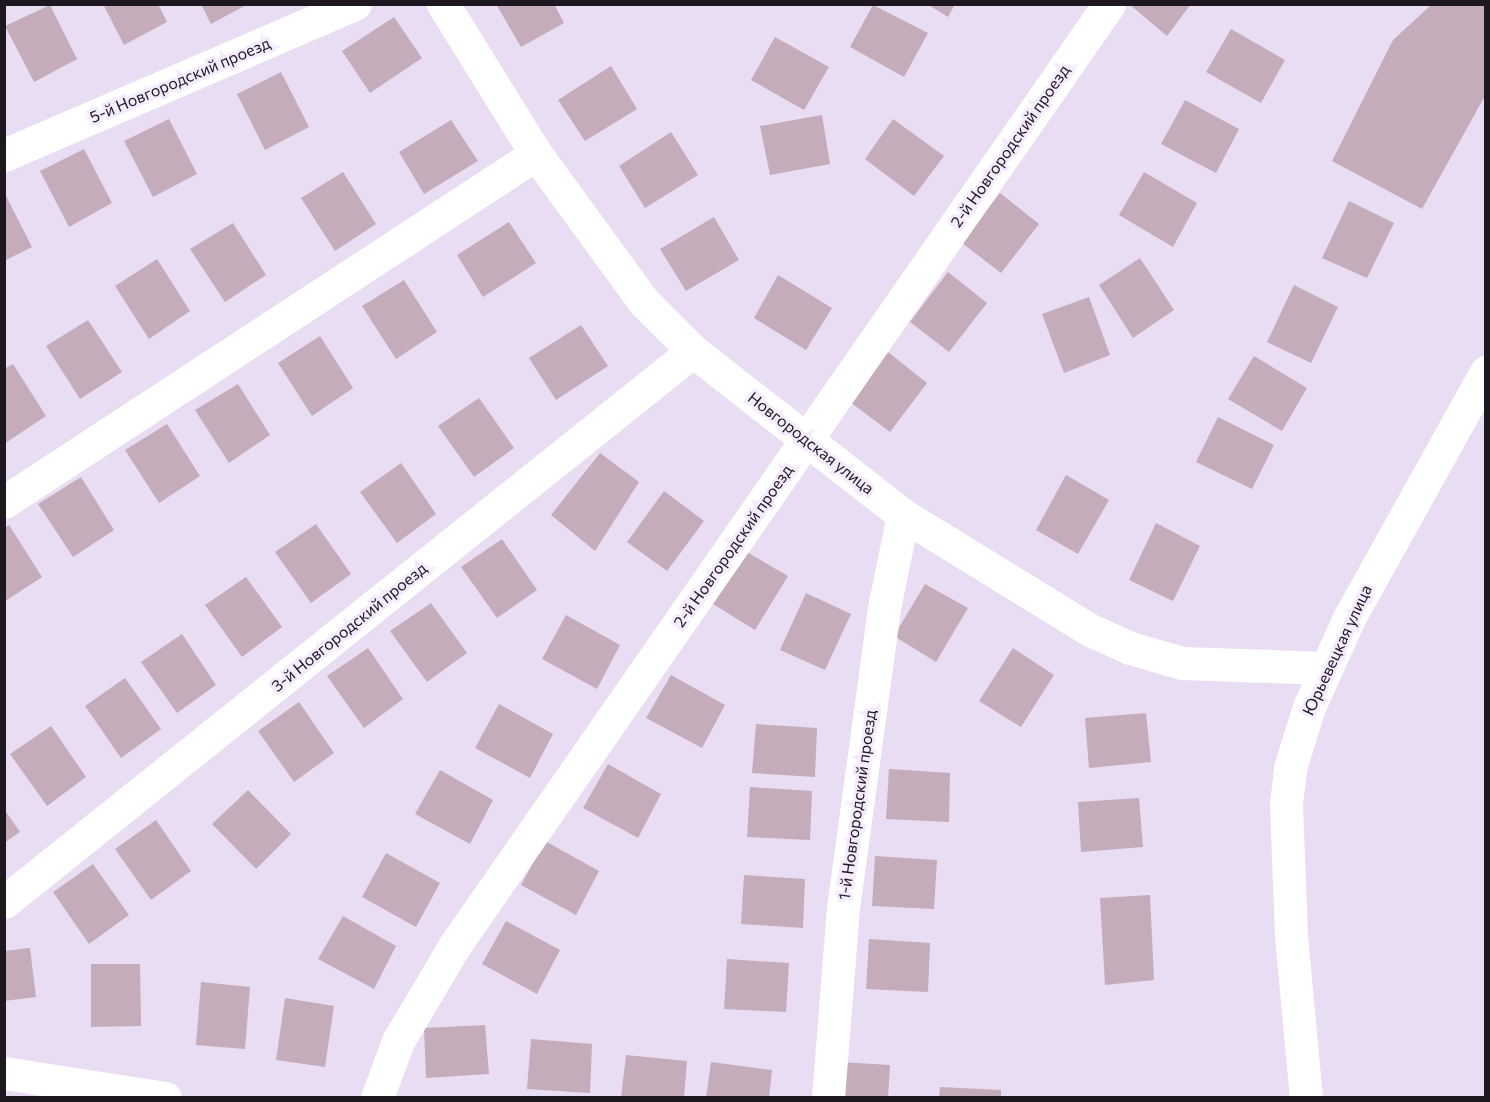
<!DOCTYPE html>
<meta charset="utf-8">
<style>
body{margin:0}
#map{position:relative;width:1490px;height:1102px;overflow:hidden;background:#e9ddf4;font-family:Commissioner,sans-serif}
div>[style]{position:absolute}
.building>*{inset:0;background:#c4acba}
.minor>*{height:33px;margin:-16.5px;padding:0 16.5px;transform-origin:16.5px;border-radius:16.5px;background:#fff}
.major>*{height:33px;margin:-16.5px;padding:0 16.5px;transform-origin:16.5px;border-radius:16.5px;background:#fff}
span{translate:-50% -50%;white-space:nowrap;text-align:center;line-height:1.15;-webkit-text-stroke:6px #f5ebfe;paint-order:stroke}
.street-label{font-size:16px;color:#1d1820}
.frame{position:absolute;inset:0;border:6px solid #1d1820;pointer-events:none}
</style>
<div id="map">
<div class="building">
<div style="clip-path:polygon(103px 4px,158px 4px,167px 22px,124px 45px)"></div>
<div style="clip-path:polygon(201px 4px,248px 4px,211px 24px)"></div>
<div style="clip-path:polygon(496px 4px,554px 4px,564px 23px,521px 47px)"></div>
<div style="clip-path:polygon(927px 4px,955px 4px,948px 17px)"></div>
<div style="clip-path:polygon(1129px 4px,1191px 4px,1167px 36px)"></div>
<div style="clip-path:polygon(1432px 4px,1486px 4px,1486px 94px,1422px 209px,1332px 161px,1393px 40px)"></div>
<div style="clip-path:polygon(50px 5px,77px 59px,34px 82px,5px 26px)"></div>
<div style="clip-path:polygon(873px 5px,928px 33px,904px 77px,850px 47px)"></div>
<div style="clip-path:polygon(394px 17px,422px 58px,370px 93px,342px 51px)"></div>
<div style="clip-path:polygon(1231px 29px,1285px 60px,1261px 103px,1206px 72px)"></div>
<div style="clip-path:polygon(775px 37px,829px 67px,804px 110px,751px 80px)"></div>
<div style="clip-path:polygon(611px 66px,637px 109px,585px 141px,558px 100px)"></div>
<div style="clip-path:polygon(281px 72px,309px 127px,265px 150px,237px 94px)"></div>
<div style="clip-path:polygon(1185px 100px,1239px 129px,1216px 173px,1161px 144px)"></div>
<div style="clip-path:polygon(822px 115px,830px 164px,770px 175px,760px 126px)"></div>
<div style="clip-path:polygon(169px 119px,197px 174px,153px 197px,124px 141px)"></div>
<div style="clip-path:polygon(893px 119px,944px 156px,914px 196px,865px 159px)"></div>
<div style="clip-path:polygon(451px 120px,478px 161px,424px 194px,399px 152px)"></div>
<div style="clip-path:polygon(671px 132px,698px 175px,645px 208px,619px 166px)"></div>
<div style="clip-path:polygon(84px 149px,112px 203px,69px 227px,40px 171px)"></div>
<div style="clip-path:polygon(343px 172px,376px 224px,335px 251px,301px 198px)"></div>
<div style="clip-path:polygon(1144px 172px,1197px 203px,1173px 247px,1119px 215px)"></div>
<div style="clip-path:polygon(4px 192px,32px 247px,4px 261px)"></div>
<div style="clip-path:polygon(1000px 193px,1039px 224px,1001px 273px,962px 243px)"></div>
<div style="clip-path:polygon(1349px 201px,1394px 223px,1367px 278px,1322px 258px)"></div>
<div style="clip-path:polygon(714px 217px,739px 260px,686px 291px,660px 249px)"></div>
<div style="clip-path:polygon(509px 222px,536px 263px,483px 297px,457px 255px)"></div>
<div style="clip-path:polygon(233px 223px,266px 275px,225px 302px,190px 249px)"></div>
<div style="clip-path:polygon(1140px 258px,1174px 310px,1133px 338px,1099px 285px)"></div>
<div style="clip-path:polygon(157px 259px,190px 311px,149px 339px,115px 286px)"></div>
<div style="clip-path:polygon(948px 272px,987px 303px,949px 352px,910px 322px)"></div>
<div style="clip-path:polygon(778px 275px,832px 308px,806px 350px,754px 318px)"></div>
<div style="clip-path:polygon(404px 280px,437px 332px,396px 359px,362px 306px)"></div>
<div style="clip-path:polygon(1294px 285px,1338px 307px,1311px 363px,1267px 342px)"></div>
<div style="clip-path:polygon(1089px 297px,1110px 355px,1064px 373px,1042px 314px)"></div>
<div style="clip-path:polygon(88px 320px,122px 372px,80px 399px,46px 346px)"></div>
<div style="clip-path:polygon(581px 325px,608px 366px,556px 400px,529px 358px)"></div>
<div style="clip-path:polygon(320px 336px,353px 388px,312px 416px,278px 363px)"></div>
<div style="clip-path:polygon(888px 352px,927px 383px,890px 432px,850px 402px)"></div>
<div style="clip-path:polygon(1254px 356px,1307px 388px,1282px 431px,1228px 399px)"></div>
<div style="clip-path:polygon(13px 364px,46px 416px,4px 444px,4px 369px)"></div>
<div style="clip-path:polygon(238px 384px,270px 435px,229px 463px,195px 410px)"></div>
<div style="clip-path:polygon(479px 398px,514px 448px,474px 477px,438px 426px)"></div>
<div style="clip-path:polygon(1218px 417px,1274px 445px,1252px 489px,1196px 462px)"></div>
<div style="clip-path:polygon(167px 424px,200px 476px,159px 503px,125px 450px)"></div>
<div style="clip-path:polygon(600px 453px,639px 482px,595px 551px,551px 515px)"></div>
<div style="clip-path:polygon(401px 463px,436px 514px,397px 543px,360px 492px)"></div>
<div style="clip-path:polygon(1066px 475px,1109px 500px,1078px 554px,1036px 530px)"></div>
<div style="clip-path:polygon(81px 477px,114px 530px,73px 557px,38px 504px)"></div>
<div style="clip-path:polygon(664px 491px,704px 521px,667px 571px,627px 542px)"></div>
<div style="clip-path:polygon(1156px 523px,1200px 546px,1173px 601px,1129px 580px)"></div>
<div style="clip-path:polygon(316px 524px,351px 574px,311px 603px,275px 552px)"></div>
<div style="clip-path:polygon(9px 525px,42px 577px,4px 602px,4px 528px)"></div>
<div style="clip-path:polygon(502px 539px,537px 590px,497px 618px,461px 567px)"></div>
<div style="clip-path:polygon(745px 551px,788px 576px,755px 630px,713px 604px)"></div>
<div style="clip-path:polygon(246px 577px,282px 627px,242px 657px,205px 605px)"></div>
<div style="clip-path:polygon(925px 584px,968px 608px,936px 662px,894px 636px)"></div>
<div style="clip-path:polygon(806px 593px,851px 614px,825px 670px,780px 650px)"></div>
<div style="clip-path:polygon(431px 603px,467px 653px,427px 682px,390px 631px)"></div>
<div style="clip-path:polygon(566px 615px,620px 645px,597px 689px,542px 659px)"></div>
<div style="clip-path:polygon(182px 634px,216px 685px,177px 713px,141px 662px)"></div>
<div style="clip-path:polygon(368px 648px,403px 699px,364px 728px,327px 676px)"></div>
<div style="clip-path:polygon(1013px 648px,1054px 675px,1021px 727px,979px 701px)"></div>
<div style="clip-path:polygon(671px 675px,725px 705px,702px 748px,646px 718px)"></div>
<div style="clip-path:polygon(125px 678px,161px 729px,121px 758px,85px 706px)"></div>
<div style="clip-path:polygon(299px 702px,334px 753px,294px 782px,258px 731px)"></div>
<div style="clip-path:polygon(499px 704px,553px 734px,530px 778px,475px 748px)"></div>
<div style="clip-path:polygon(1146px 713px,1151px 762px,1089px 768px,1085px 718px)"></div>
<div style="clip-path:polygon(756px 724px,817px 728px,815px 777px,752px 773px)"></div>
<div style="clip-path:polygon(51px 726px,86px 777px,47px 806px,10px 754px)"></div>
<div style="clip-path:polygon(608px 764px,661px 794px,638px 838px,583px 808px)"></div>
<div style="clip-path:polygon(889px 769px,950px 773px,949px 822px,886px 819px)"></div>
<div style="clip-path:polygon(440px 770px,493px 800px,470px 844px,415px 814px)"></div>
<div style="clip-path:polygon(750px 787px,812px 791px,810px 840px,747px 837px)"></div>
<div style="clip-path:polygon(248px 790px,291px 834px,256px 869px,212px 824px)"></div>
<div style="clip-path:polygon(1139px 798px,1143px 847px,1081px 852px,1078px 802px)"></div>
<div style="clip-path:polygon(4px 809px,20px 832px,4px 843px)"></div>
<div style="clip-path:polygon(156px 820px,191px 871px,151px 900px,115px 849px)"></div>
<div style="clip-path:polygon(545px 841px,599px 871px,576px 915px,521px 885px)"></div>
<div style="clip-path:polygon(386px 853px,440px 883px,416px 927px,362px 897px)"></div>
<div style="clip-path:polygon(875px 856px,937px 860px,934px 909px,872px 906px)"></div>
<div style="clip-path:polygon(93px 864px,129px 915px,89px 944px,53px 892px)"></div>
<div style="clip-path:polygon(744px 875px,805px 879px,803px 928px,741px 924px)"></div>
<div style="clip-path:polygon(1150px 895px,1154px 980px,1105px 985px,1100px 898px)"></div>
<div style="clip-path:polygon(343px 916px,396px 946px,374px 989px,318px 959px)"></div>
<div style="clip-path:polygon(506px 921px,560px 950px,537px 994px,482px 964px)"></div>
<div style="clip-path:polygon(869px 939px,930px 943px,928px 992px,866px 989px)"></div>
<div style="clip-path:polygon(30px 948px,36px 997px,4px 1001px,4px 951px)"></div>
<div style="clip-path:polygon(727px 959px,789px 963px,786px 1012px,724px 1009px)"></div>
<div style="clip-path:polygon(91px 964px,140px 964px,141px 1026px,91px 1027px)"></div>
<div style="clip-path:polygon(201px 982px,250px 987px,245px 1049px,196px 1045px)"></div>
<div style="clip-path:polygon(285px 998px,334px 1006px,325px 1067px,276px 1060px)"></div>
<div style="clip-path:polygon(485px 1025px,489px 1074px,426px 1078px,424px 1028px)"></div>
<div style="clip-path:polygon(531px 1039px,592px 1044px,590px 1093px,527px 1089px)"></div>
<div style="clip-path:polygon(626px 1055px,687px 1061px,684px 1098px,621px 1098px)"></div>
<div style="clip-path:polygon(711px 1062px,772px 1070px,769px 1098px,706px 1098px)"></div>
<div style="clip-path:polygon(841px 1062px,890px 1065px,888px 1098px,839px 1098px)"></div>
<div style="clip-path:polygon(940px 1087px,1001px 1090px,1001px 1098px,939px 1098px)"></div>
</div>
<div class="minor">
<div style="left:443px;top:4px;width:176px;rotate:58.2deg"></div>
<div style="left:536px;top:154px;width:183px;rotate:53.9deg"></div>
<div style="left:644px;top:302px;width:69px;rotate:45deg"></div>
<div style="left:693px;top:351px;width:266px;rotate:38deg"></div>
<div style="left:903px;top:515px;width:217px;rotate:31.6deg"></div>
<div style="left:1088px;top:629px;width:46px;rotate:24.3deg"></div>
<div style="left:1130px;top:648px;width:54px;rotate:16.1deg"></div>
<div style="left:1182px;top:663px;width:143px;rotate:2deg"></div>
<div style="left:4px;top:155px;width:382px;rotate:-23.3deg"></div>
<div style="left:4px;top:502px;width:636px;rotate:-33.19deg"></div>
<div style="left:4px;top:902px;width:882px;rotate:-38.65deg"></div>
<div style="left:4px;top:1073px;width:163px;rotate:8.8deg"></div>
<div style="left:377px;top:1098px;width:61px;rotate:-69.8deg"></div>
<div style="left:398px;top:1041px;width:112px;rotate:-59.3deg"></div>
<div style="left:455px;top:945px;width:1146px;rotate:-55.2deg"></div>
<div style="left:828px;top:1098px;width:191px;rotate:-85.5deg"></div>
<div style="left:843px;top:908px;width:308px;rotate:-82.2deg"></div>
<div style="left:885px;top:603px;width:90px;rotate:-78.4deg"></div>
</div>
<div class="major">
<div style="left:1306px;top:1098px;width:164px;rotate:-95.3deg"></div>
<div style="left:1291px;top:935px;width:132px;rotate:-92.2deg"></div>
<div style="left:1286px;top:803px;width:35px;rotate:-83deg"></div>
<div style="left:1290px;top:768px;width:64px;rotate:-72.7deg"></div>
<div style="left:1309px;top:707px;width:98px;rotate:-65.8deg"></div>
<div style="left:1349px;top:618px;width:282px;rotate:-60.9deg"></div>
</div>
<div class="street-label">
<span style="left:180px;top:80px;rotate:-23deg">5-й Новгородский проезд</span>
<span style="left:1010px;top:146px;rotate:-55deg">2-й Новгородский проезд</span>
<span style="left:811px;top:443px;rotate:38deg">Новгородская улица</span>
<span style="left:733px;top:546px;rotate:-55deg">2-й Новгородский проезд</span>
<span style="left:349px;top:627px;rotate:-39deg">3-й Новгородский проезд</span>
<span style="left:1337px;top:650px;rotate:-65deg">Юрьевецкая улица</span>
<span style="left:857px;top:805px;rotate:-82deg">1-й Новгородский проезд</span>
</div>
<div class="frame"></div>
</div>
